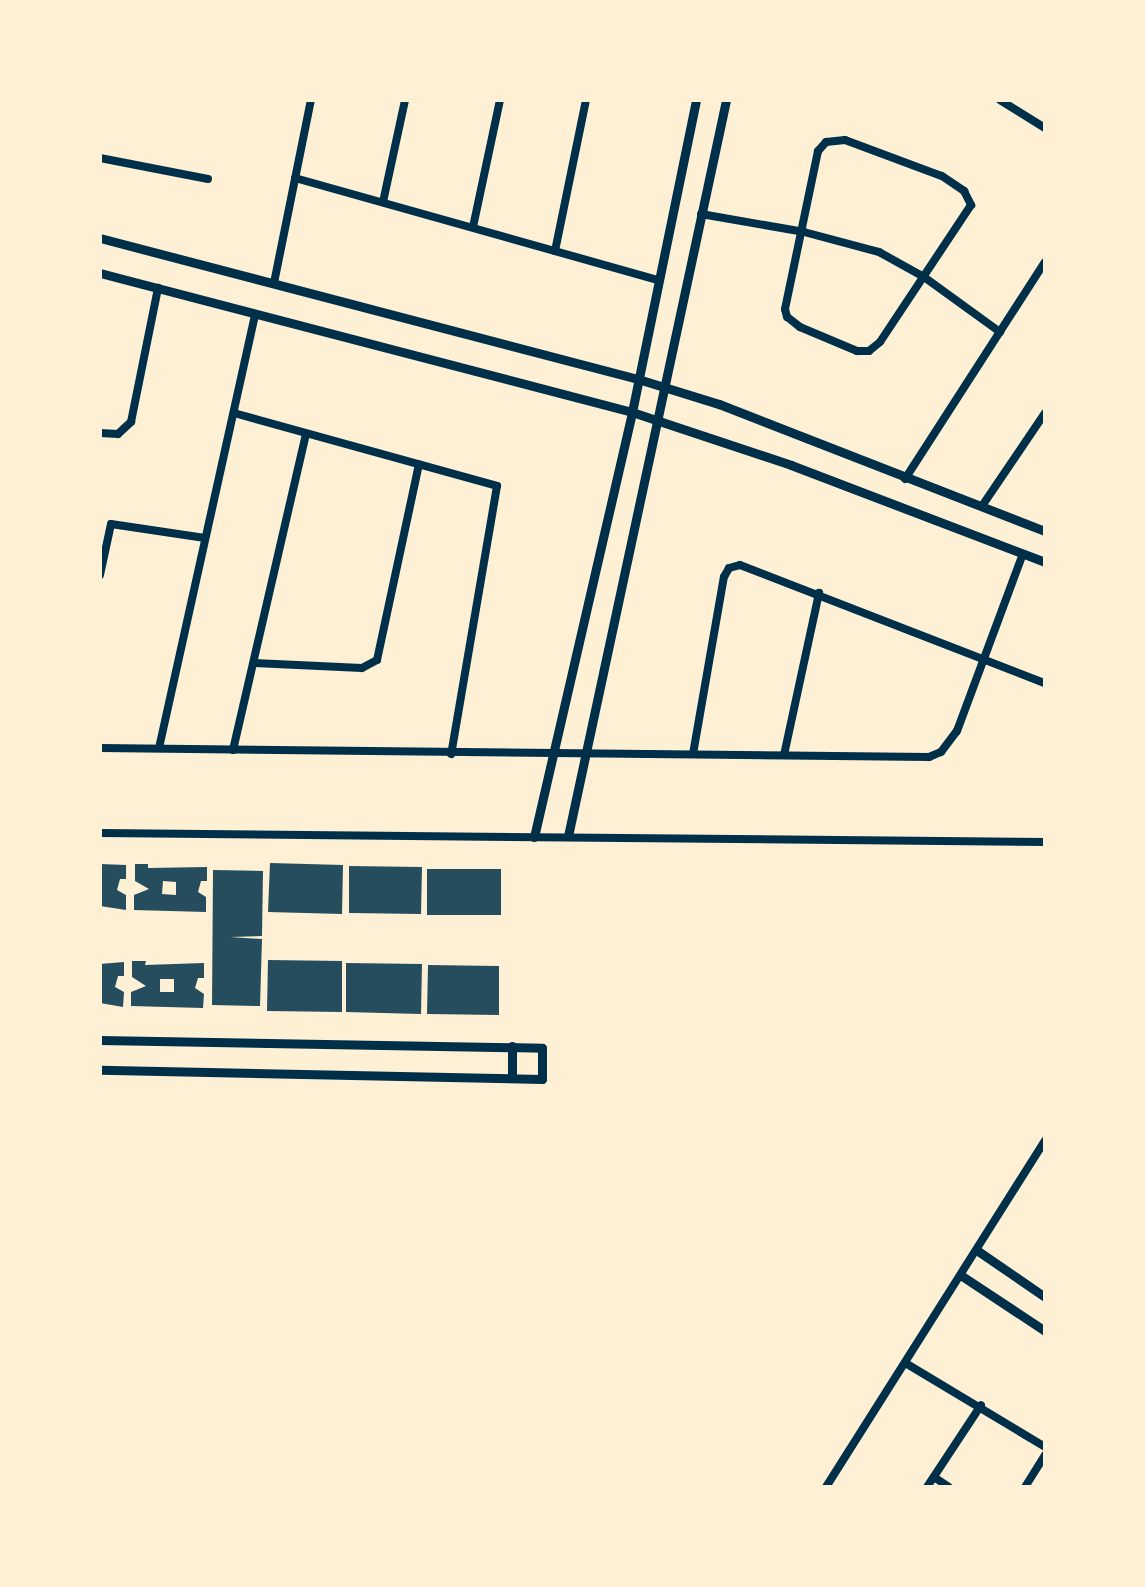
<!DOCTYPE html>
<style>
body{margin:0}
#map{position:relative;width:1145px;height:1587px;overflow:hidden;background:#fdf0d5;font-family:"PT Sans Narrow",sans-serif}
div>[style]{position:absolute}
.building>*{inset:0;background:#264d5e}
.minor>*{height:8px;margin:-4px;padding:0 4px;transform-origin:4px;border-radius:4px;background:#003049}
.tertiary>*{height:9px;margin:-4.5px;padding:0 4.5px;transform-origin:4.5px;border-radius:4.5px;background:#003049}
span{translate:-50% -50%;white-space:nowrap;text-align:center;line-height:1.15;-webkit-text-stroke:9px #fdf0d5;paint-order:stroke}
.frame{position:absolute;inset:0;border:102px solid #fdf0d5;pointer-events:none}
</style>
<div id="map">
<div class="building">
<div style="clip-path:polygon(270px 863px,343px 865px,342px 914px,268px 912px)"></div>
<div style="clip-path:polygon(100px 864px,126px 865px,126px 879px,120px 879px,117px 890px,126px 895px,126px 910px,100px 906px)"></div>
<div style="clip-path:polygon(evenodd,135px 864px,148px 864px,148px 868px,207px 867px,207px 881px,201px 881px,198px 892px,206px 897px,206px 912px,134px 910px,134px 895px,149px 889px,135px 881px,135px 864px,163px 881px,176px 882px,176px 895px,162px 894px,163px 881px)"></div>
<div style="clip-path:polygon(349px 866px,422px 867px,421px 914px,349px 913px)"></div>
<div style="clip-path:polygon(427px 869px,501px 869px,501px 915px,427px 915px)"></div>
<div style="clip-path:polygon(213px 870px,263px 871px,262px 936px,230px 937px,262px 939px,260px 1006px,212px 1005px)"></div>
<div style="clip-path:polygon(268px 960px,342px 961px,342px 1012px,267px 1011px)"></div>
<div style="clip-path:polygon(evenodd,132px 961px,146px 961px,145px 965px,204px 963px,204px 978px,198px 978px,195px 988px,204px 994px,203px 1008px,131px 1006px,131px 992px,146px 986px,132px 977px,132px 961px,160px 979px,174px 979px,174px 992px,160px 992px,160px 979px)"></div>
<div style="clip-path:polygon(124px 962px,124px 976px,118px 976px,115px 987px,124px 992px,123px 1007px,100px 1003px,100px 964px)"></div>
<div style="clip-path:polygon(346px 963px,422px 964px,421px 1014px,346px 1012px)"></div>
<div style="clip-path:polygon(428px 965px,499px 966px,499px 1015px,427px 1014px)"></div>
</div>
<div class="minor">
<div style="left:1000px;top:100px;width:53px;rotate:31.9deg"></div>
<div style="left:845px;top:140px;width:103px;rotate:20.4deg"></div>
<div style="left:942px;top:176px;width:27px;rotate:34deg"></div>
<div style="left:964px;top:191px;width:16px;rotate:63deg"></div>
<div style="left:971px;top:205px;width:164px;rotate:123.6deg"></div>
<div style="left:880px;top:342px;width:14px;rotate:141deg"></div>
<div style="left:869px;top:351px;width:12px;rotate:180deg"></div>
<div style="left:857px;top:351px;width:62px;rotate:-157.2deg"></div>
<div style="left:800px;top:327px;width:16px;rotate:-142deg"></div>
<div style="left:787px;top:317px;width:8px;rotate:-104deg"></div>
<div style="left:785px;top:309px;width:161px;rotate:-78.2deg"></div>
<div style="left:818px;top:151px;width:12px;rotate:-48deg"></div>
<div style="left:826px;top:142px;width:19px;rotate:-6deg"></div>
<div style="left:100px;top:158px;width:110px;rotate:11deg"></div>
<div style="left:295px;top:178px;width:378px;rotate:15.7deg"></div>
<div style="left:383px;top:202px;width:104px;rotate:-77.8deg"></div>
<div style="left:701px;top:214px;width:105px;rotate:9.9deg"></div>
<div style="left:804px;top:232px;width:78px;rotate:14.9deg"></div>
<div style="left:879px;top:252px;width:51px;rotate:29.1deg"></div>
<div style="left:924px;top:277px;width:94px;rotate:35.9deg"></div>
<div style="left:473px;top:227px;width:130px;rotate:-78deg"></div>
<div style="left:555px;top:251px;width:154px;rotate:-78.4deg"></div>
<div style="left:274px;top:283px;width:187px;rotate:-78.6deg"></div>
<div style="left:234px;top:413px;width:273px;rotate:15.5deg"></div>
<div style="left:497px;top:486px;width:272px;rotate:99.7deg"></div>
<div style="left:100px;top:433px;width:18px;rotate:3deg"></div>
<div style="left:118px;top:434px;width:18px;rotate:-43deg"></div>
<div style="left:131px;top:422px;width:137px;rotate:-78.6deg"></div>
<div style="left:905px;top:479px;width:258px;rotate:-57.2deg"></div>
<div style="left:982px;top:506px;width:112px;rotate:-55.9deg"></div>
<div style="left:100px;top:575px;width:52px;rotate:-77.8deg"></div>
<div style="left:111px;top:524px;width:95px;rotate:8.5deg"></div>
<div style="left:254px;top:663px;width:108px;rotate:2.7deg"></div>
<div style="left:362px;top:668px;width:17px;rotate:-28deg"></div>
<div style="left:377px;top:660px;width:200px;rotate:-77.9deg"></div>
<div style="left:100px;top:748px;width:829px;rotate:0.62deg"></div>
<div style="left:929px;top:757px;width:13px;rotate:-23deg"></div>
<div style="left:941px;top:752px;width:26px;rotate:-53deg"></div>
<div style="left:957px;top:731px;width:189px;rotate:-69.6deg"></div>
<div style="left:159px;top:748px;width:444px;rotate:-77.5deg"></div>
<div style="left:233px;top:750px;width:324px;rotate:-77deg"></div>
<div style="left:693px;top:754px;width:180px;rotate:-80.1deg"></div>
<div style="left:724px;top:577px;width:10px;rotate:-61deg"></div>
<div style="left:729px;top:568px;width:11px;rotate:-15deg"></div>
<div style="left:740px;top:565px;width:327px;rotate:21.2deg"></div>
<div style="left:784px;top:755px;width:166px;rotate:-77.8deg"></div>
<div style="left:100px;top:833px;width:945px;rotate:0.55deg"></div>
<div style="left:907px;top:1364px;width:161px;rotate:31deg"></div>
<div style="left:934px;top:1477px;width:18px;rotate:34deg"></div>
<div style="left:826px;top:1487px;width:410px;rotate:-57.7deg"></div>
<div style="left:927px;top:1487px;width:98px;rotate:-56.6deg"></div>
<div style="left:1025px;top:1487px;width:38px;rotate:-58deg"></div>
</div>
<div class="tertiary">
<div style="left:100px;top:238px;width:556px;rotate:14.69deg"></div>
<div style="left:638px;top:379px;width:85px;rotate:17.2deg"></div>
<div style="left:719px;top:404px;width:350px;rotate:21.3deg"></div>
<div style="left:100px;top:273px;width:550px;rotate:14.64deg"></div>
<div style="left:632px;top:412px;width:168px;rotate:18.4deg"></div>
<div style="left:791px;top:465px;width:272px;rotate:20.9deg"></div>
<div style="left:568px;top:836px;width:753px;rotate:-77.88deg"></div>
<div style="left:534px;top:837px;width:436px;rotate:-77deg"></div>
<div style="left:632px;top:412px;width:318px;rotate:-78.4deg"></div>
<div style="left:100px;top:1040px;width:442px;rotate:1deg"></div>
<div style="left:542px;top:1048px;width:31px;rotate:90deg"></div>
<div style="left:542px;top:1079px;width:442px;rotate:-178.8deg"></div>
<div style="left:512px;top:1078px;width:32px;rotate:-90deg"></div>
<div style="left:978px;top:1251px;width:81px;rotate:34.5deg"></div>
<div style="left:962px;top:1276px;width:100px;rotate:33.5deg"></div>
</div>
<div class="frame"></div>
</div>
